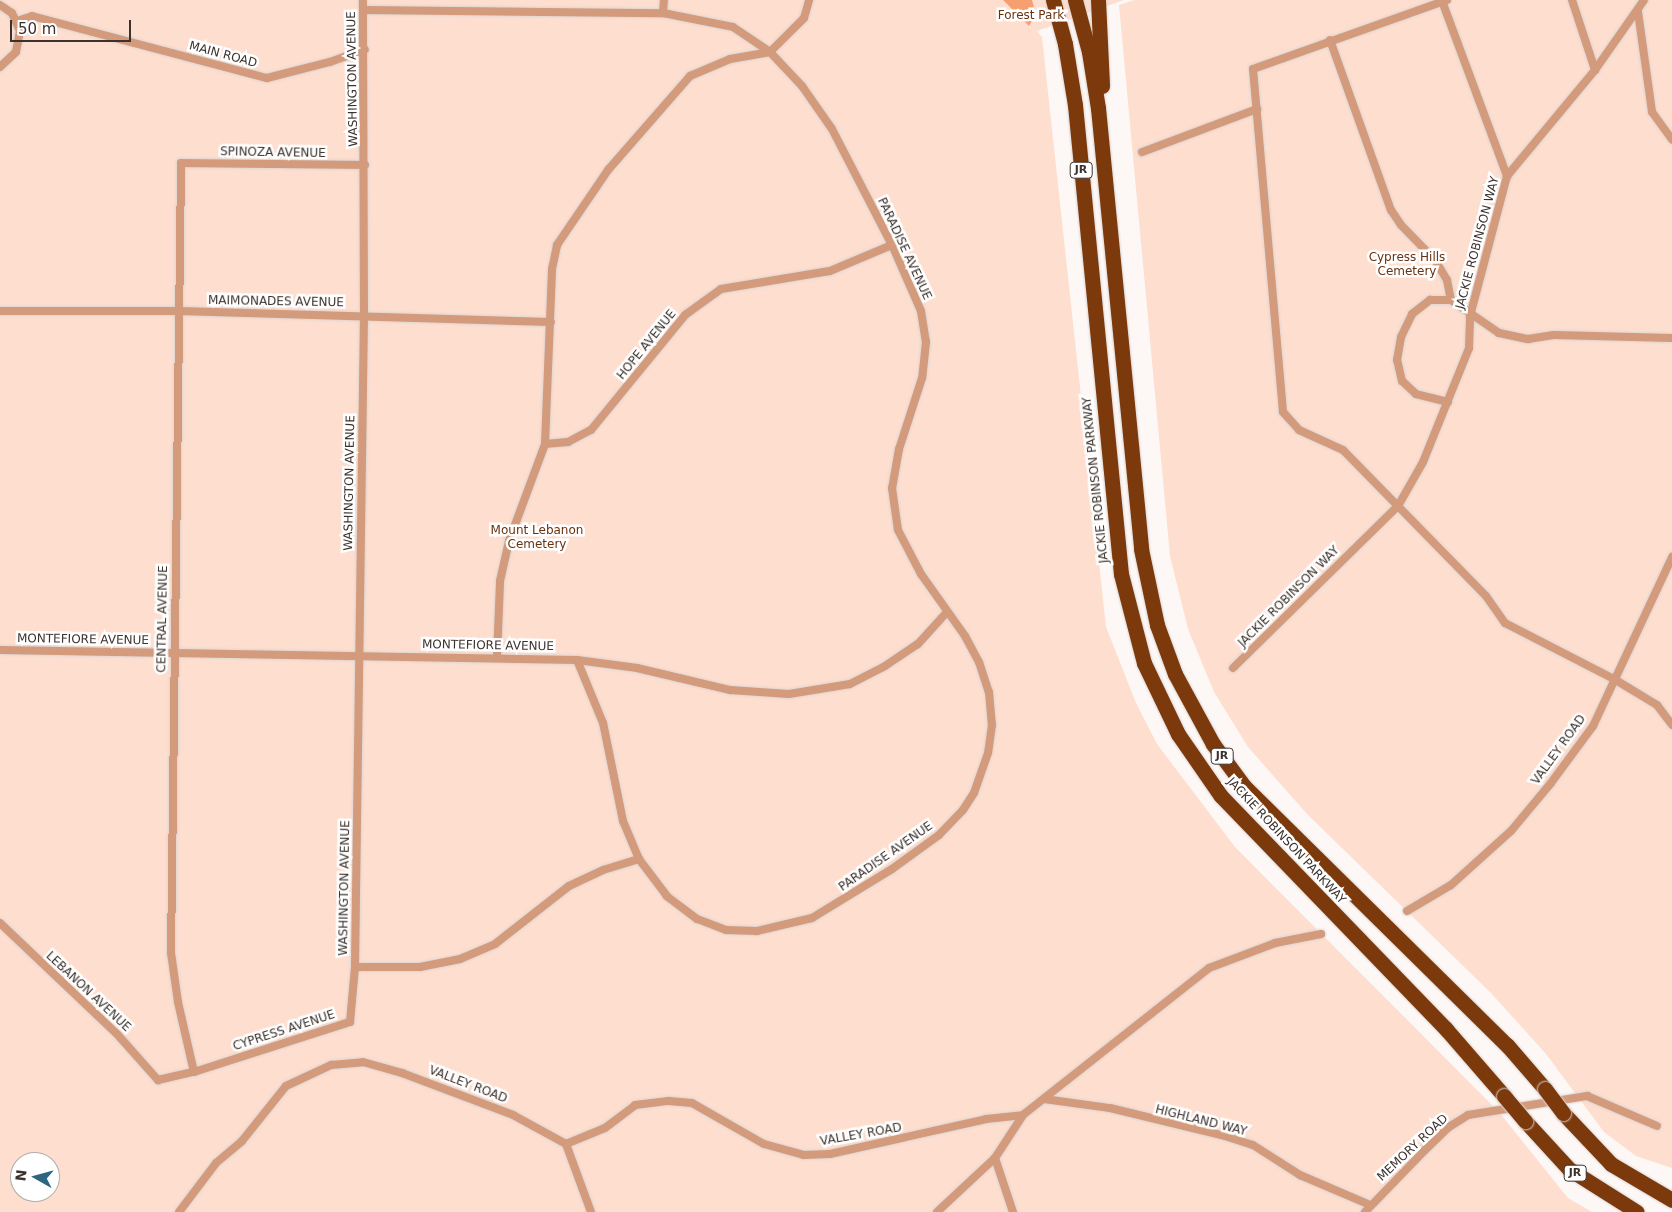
<!DOCTYPE html>
<style>
body{margin:0}
#map{position:relative;width:1672px;height:1212px;overflow:hidden;background:#fdf8f6;font-family:"DejaVu Sans",sans-serif}
div>[style]{position:absolute}
.green>*{inset:0;background:#fddecf}
.forest>*{inset:0;background:#f6a072}
.roads{filter:drop-shadow(0 0 1px #dad4d2) drop-shadow(0 0 1px #dad4d2)}
.service>*{height:8px;margin:-4px;padding:0 4px;transform-origin:4px;border-radius:4px;background:#d39a7c}
.motorway>*{height:15px;margin:-7.5px;padding:0 7.5px;transform-origin:7.5px;border-radius:7.5px;background:#7c390c}
.bridges{filter:drop-shadow(0 0 1px #dad4d2) drop-shadow(0 0 1px #dad4d2)}
.motorway-bridge>*{height:15px;margin:-7.5px;padding:0 7.5px;transform-origin:7.5px;border-radius:7.5px;background:#7c390c}
span{translate:-50% -50%;white-space:nowrap;text-align:center;line-height:1.15;-webkit-text-stroke:5px #fff;paint-order:stroke}
.shield-label span{padding:1px 4px;background:#fff;border:1px solid;border-radius:4px;-webkit-text-stroke-width:0}
.shield-label{font-size:11px;color:#3b322d;font-weight:700}
.park-label{font-size:12px;color:#683210}
.street-label{font-size:12px;color:#3b322d}
.north{position:absolute;left:10px;top:1152px;width:50px;height:50px;box-sizing:border-box;background:#fff;border:1px solid #b1adab;border-radius:50%;rotate:277deg;font-size:14px;font-weight:700;line-height:20px;text-align:center;color:#3b322d}
.north::after{content:'';display:block;margin:auto;width:18px;height:22px;background:#2c677f;clip-path:polygon(50% 0,100% 100%,50% 72%,0 100%)}
.scale{position:absolute;left:10px;top:20px;width:121px;height:22px;box-sizing:border-box;border:2px solid #3b322d;border-top:0;padding-left:6px;font-size:15px;line-height:18px;white-space:nowrap;color:#3b322d;-webkit-text-stroke:4px #fff;paint-order:stroke}
</style>
<div id="map">
<div class="green">
<div style="clip-path:polygon(evenodd,0 0,1124px 0,1037px 31px,1042px 37px,1106px 627px,1136px 703px,1157px 744px,1235px 847px,1499px 1112px,1568px 1198px,1592px 1212px,0 1212px,0 0,20px 1162px,50px 1162px,50px 1192px,20px 1192px,20px 1162px)"></div>
<div style="clip-path:polygon(1134px 0,1672px 0,1672px 1168px,1636px 1156px,1604px 1132px,1546px 1054px,1491px 993px,1307px 814px,1248px 747px,1214px 692px,1188px 629px,1170px 556px,1119px 5px)"></div>
</div>
<div class="forest">
<div style="clip-path:polygon(1003px 0,1032px 0,1036px 14px,1029px 26px)"></div>
</div>
<div class="roads">
<div class="service">
<div style="left:1447px;top:0;width:206px;rotate:160.4deg"></div>
<div style="left:1253px;top:69px;width:344px;rotate:85deg"></div>
<div style="left:1283px;top:412px;width:24px;rotate:48deg"></div>
<div style="left:1299px;top:430px;width:48px;rotate:24.4deg"></div>
<div style="left:1343px;top:450px;width:204px;rotate:45.6deg"></div>
<div style="left:1486px;top:596px;width:33px;rotate:55deg"></div>
<div style="left:1505px;top:623px;width:123px;rotate:27.2deg"></div>
<div style="left:1614px;top:679px;width:50px;rotate:31.2deg"></div>
<div style="left:1657px;top:705px;width:25px;rotate:53deg"></div>
<div style="left:1572px;top:0;width:74px;rotate:71.8deg"></div>
<div style="left:1442px;top:1px;width:187px;rotate:69.6deg"></div>
<div style="left:0;top:5px;width:14px;rotate:34deg"></div>
<div style="left:12px;top:13px;width:20px;rotate:66deg"></div>
<div style="left:20px;top:31px;width:21px;rotate:101deg"></div>
<div style="left:16px;top:52px;width:22px;rotate:137deg"></div>
<div style="left:364px;top:10px;width:299px;rotate:0.6deg"></div>
<div style="left:663px;top:13px;width:71px;rotate:11.3deg"></div>
<div style="left:733px;top:27px;width:45px;rotate:34deg"></div>
<div style="left:770px;top:52px;width:48px;rotate:-45deg"></div>
<div style="left:804px;top:18px;width:19px;rotate:-74deg"></div>
<div style="left:1638px;top:12px;width:101px;rotate:82deg"></div>
<div style="left:1652px;top:112px;width:34px;rotate:54deg"></div>
<div style="left:663px;top:13px;width:13px;rotate:-86deg"></div>
<div style="left:17px;top:21px;width:16px;rotate:-18deg"></div>
<div style="left:32px;top:16px;width:243px;rotate:14.8deg"></div>
<div style="left:267px;top:78px;width:65px;rotate:-14.3deg"></div>
<div style="left:330px;top:62px;width:37px;rotate:-20deg"></div>
<div style="left:1330px;top:40px;width:181px;rotate:70.3deg"></div>
<div style="left:1391px;top:210px;width:18px;rotate:56deg"></div>
<div style="left:1401px;top:225px;width:49px;rotate:45.8deg"></div>
<div style="left:1435px;top:260px;width:23px;rotate:59deg"></div>
<div style="left:1447px;top:280px;width:20px;rotate:79deg"></div>
<div style="left:1142px;top:152px;width:123px;rotate:-20.5deg"></div>
<div style="left:0;top:311px;width:179px"></div>
<div style="left:179px;top:311px;width:372px;rotate:1.7deg"></div>
<div style="left:1448px;top:402px;width:33px;rotate:-166deg"></div>
<div style="left:1416px;top:394px;width:19px;rotate:-137deg"></div>
<div style="left:1402px;top:381px;width:22px;rotate:-103deg"></div>
<div style="left:1397px;top:360px;width:23px;rotate:-80deg"></div>
<div style="left:1401px;top:337px;width:25px;rotate:-64deg"></div>
<div style="left:1412px;top:314px;width:23px;rotate:-38deg"></div>
<div style="left:1430px;top:300px;width:21px"></div>
<div style="left:1451px;top:300px;width:58px;rotate:34.5deg"></div>
<div style="left:1499px;top:333px;width:30px;rotate:12deg"></div>
<div style="left:1528px;top:339px;width:26px;rotate:-9deg"></div>
<div style="left:1554px;top:335px;width:118px;rotate:1.5deg"></div>
<div style="left:545px;top:444px;width:23px;rotate:-5deg"></div>
<div style="left:568px;top:442px;width:26px;rotate:-28deg"></div>
<div style="left:591px;top:430px;width:149px;rotate:-50.7deg"></div>
<div style="left:685px;top:315px;width:44px;rotate:-35.8deg"></div>
<div style="left:721px;top:289px;width:110px;rotate:-9.4deg"></div>
<div style="left:830px;top:271px;width:67px;rotate:-22.8deg"></div>
<div style="left:0;top:650px;width:577px;rotate:0.99deg"></div>
<div style="left:577px;top:660px;width:61px;rotate:7.6deg"></div>
<div style="left:637px;top:668px;width:96px;rotate:13.3deg"></div>
<div style="left:730px;top:690px;width:59px;rotate:3.9deg"></div>
<div style="left:789px;top:694px;width:62px;rotate:-9.3deg"></div>
<div style="left:850px;top:684px;width:39px;rotate:-27deg"></div>
<div style="left:885px;top:666px;width:40px;rotate:-34deg"></div>
<div style="left:918px;top:644px;width:43px;rotate:-47.8deg"></div>
<div style="left:497px;top:657px;width:76px;rotate:-87.7deg"></div>
<div style="left:500px;top:581px;width:41px;rotate:-77.3deg"></div>
<div style="left:509px;top:541px;width:103px;rotate:-69.6deg"></div>
<div style="left:545px;top:444px;width:175px;rotate:-87.7deg"></div>
<div style="left:552px;top:269px;width:25px;rotate:-78deg"></div>
<div style="left:557px;top:245px;width:91px;rotate:-55.8deg"></div>
<div style="left:608px;top:170px;width:125px;rotate:-48.9deg"></div>
<div style="left:690px;top:76px;width:43px;rotate:-23deg"></div>
<div style="left:730px;top:59px;width:41px;rotate:-9.9deg"></div>
<div style="left:770px;top:52px;width:47px;rotate:46.7deg"></div>
<div style="left:802px;top:86px;width:52px;rotate:55.1deg"></div>
<div style="left:832px;top:129px;width:131px;rotate:62.7deg"></div>
<div style="left:892px;top:245px;width:72px;rotate:66.3deg"></div>
<div style="left:921px;top:311px;width:31px;rotate:81deg"></div>
<div style="left:926px;top:342px;width:36px;rotate:96deg"></div>
<div style="left:922px;top:378px;width:75px;rotate:107.9deg"></div>
<div style="left:899px;top:449px;width:40px;rotate:100deg"></div>
<div style="left:892px;top:488px;width:42px;rotate:81.9deg"></div>
<div style="left:898px;top:530px;width:50px;rotate:62.4deg"></div>
<div style="left:921px;top:574px;width:76px;rotate:54.6deg"></div>
<div style="left:965px;top:636px;width:30px;rotate:62deg"></div>
<div style="left:979px;top:662px;width:32px;rotate:72deg"></div>
<div style="left:989px;top:692px;width:33px;rotate:85deg"></div>
<div style="left:992px;top:725px;width:28px;rotate:98deg"></div>
<div style="left:988px;top:753px;width:42px;rotate:109.3deg"></div>
<div style="left:974px;top:793px;width:20px;rotate:123deg"></div>
<div style="left:963px;top:810px;width:35px;rotate:134deg"></div>
<div style="left:939px;top:835px;width:58px;rotate:144.1deg"></div>
<div style="left:892px;top:869px;width:94px;rotate:148.5deg"></div>
<div style="left:812px;top:918px;width:57px;rotate:166.7deg"></div>
<div style="left:757px;top:931px;width:31px;rotate:-178deg"></div>
<div style="left:726px;top:930px;width:31px;rotate:-159deg"></div>
<div style="left:697px;top:919px;width:38px;rotate:-143deg"></div>
<div style="left:667px;top:896px;width:46px;rotate:-127.1deg"></div>
<div style="left:639px;top:859px;width:41px;rotate:-112.8deg"></div>
<div style="left:623px;top:821px;width:100px;rotate:-101.5deg"></div>
<div style="left:603px;top:723px;width:68px;rotate:-112.4deg"></div>
<div style="left:1233px;top:668px;width:231px;rotate:-44.5deg"></div>
<div style="left:1398px;top:506px;width:51px;rotate:-60.4deg"></div>
<div style="left:1423px;top:462px;width:123px;rotate:-68deg"></div>
<div style="left:1469px;top:348px;width:32px;rotate:-88deg"></div>
<div style="left:1470px;top:316px;width:145px;rotate:-75.2deg"></div>
<div style="left:1507px;top:176px;width:138px;rotate:-50.3deg"></div>
<div style="left:1595px;top:70px;width:85px;rotate:-55deg"></div>
<div style="left:1407px;top:911px;width:51px;rotate:-30.6deg"></div>
<div style="left:1451px;top:885px;width:81px;rotate:-42deg"></div>
<div style="left:1511px;top:831px;width:62px;rotate:-50.2deg"></div>
<div style="left:1551px;top:783px;width:71px;rotate:-53.6deg"></div>
<div style="left:1593px;top:726px;width:187px;rotate:-64.9deg"></div>
<div style="left:0;top:923px;width:161px;rotate:43.5deg"></div>
<div style="left:117px;top:1034px;width:62px;rotate:48.3deg"></div>
<div style="left:158px;top:1080px;width:37px;rotate:-13deg"></div>
<div style="left:194px;top:1072px;width:164px;rotate:-17.8deg"></div>
<div style="left:350px;top:1022px;width:55px;rotate:-84.8deg"></div>
<div style="left:355px;top:967px;width:65px"></div>
<div style="left:420px;top:967px;width:41px;rotate:-11.3deg"></div>
<div style="left:460px;top:959px;width:38px;rotate:-23deg"></div>
<div style="left:495px;top:944px;width:94px;rotate:-38.1deg"></div>
<div style="left:569px;top:886px;width:38px;rotate:-25deg"></div>
<div style="left:603px;top:870px;width:38px;rotate:-17deg"></div>
<div style="left:355px;top:967px;width:652px;rotate:-89.21deg"></div>
<div style="left:364px;top:315px;width:315px;rotate:-90.2deg"></div>
<div style="left:194px;top:1072px;width:72px;rotate:-102.9deg"></div>
<div style="left:178px;top:1002px;width:49px;rotate:-98.1deg"></div>
<div style="left:171px;top:953px;width:790px;rotate:-89.27deg"></div>
<div style="left:181px;top:163px;width:184px;rotate:0.6deg"></div>
<div style="left:1044px;top:1099px;width:67px;rotate:7.8deg"></div>
<div style="left:1110px;top:1108px;width:118px;rotate:13.7deg"></div>
<div style="left:1225px;top:1136px;width:29px;rotate:18deg"></div>
<div style="left:1253px;top:1145px;width:56px;rotate:32.6deg"></div>
<div style="left:1300px;top:1175px;width:76px;rotate:23.2deg"></div>
<div style="left:566px;top:1144px;width:72px;rotate:69.8deg"></div>
<div style="left:995px;top:1158px;width:57px;rotate:71.6deg"></div>
<div style="left:179px;top:1212px;width:61px;rotate:-52.9deg"></div>
<div style="left:216px;top:1163px;width:34px;rotate:-40deg"></div>
<div style="left:242px;top:1141px;width:70px;rotate:-51.3deg"></div>
<div style="left:286px;top:1086px;width:50px;rotate:-25deg"></div>
<div style="left:331px;top:1065px;width:32px;rotate:-5deg"></div>
<div style="left:363px;top:1062px;width:41px;rotate:15.8deg"></div>
<div style="left:402px;top:1073px;width:119px;rotate:20.7deg"></div>
<div style="left:513px;top:1115px;width:60px;rotate:28.7deg"></div>
<div style="left:566px;top:1144px;width:42px;rotate:-22.3deg"></div>
<div style="left:605px;top:1128px;width:38px;rotate:-37deg"></div>
<div style="left:635px;top:1105px;width:34px;rotate:-7deg"></div>
<div style="left:669px;top:1101px;width:23px;rotate:5deg"></div>
<div style="left:692px;top:1103px;width:83px;rotate:29.7deg"></div>
<div style="left:764px;top:1144px;width:41px;rotate:15.4deg"></div>
<div style="left:804px;top:1155px;width:26px;rotate:-2deg"></div>
<div style="left:830px;top:1154px;width:160px;rotate:-12.6deg"></div>
<div style="left:986px;top:1119px;width:37px;rotate:-6deg"></div>
<div style="left:1023px;top:1115px;width:237px;rotate:-38.3deg"></div>
<div style="left:1209px;top:968px;width:71px;rotate:-20.7deg"></div>
<div style="left:1275px;top:943px;width:47px;rotate:-11.1deg"></div>
<div style="left:937px;top:1212px;width:79px;rotate:-43deg"></div>
<div style="left:995px;top:1158px;width:51px;rotate:-56.9deg"></div>
<div style="left:1365px;top:1212px;width:86px;rotate:-45.9deg"></div>
<div style="left:1425px;top:1150px;width:33px;rotate:-44deg"></div>
<div style="left:1449px;top:1127px;width:22px;rotate:-32deg"></div>
<div style="left:1468px;top:1115px;width:121px;rotate:-9.1deg"></div>
<div style="left:1587px;top:1096px;width:76px;rotate:23.2deg"></div>
</div>
<div class="motorway">
<div style="left:1053px;top:0;width:46px;rotate:74.7deg"></div>
<div style="left:1065px;top:44px;width:62px;rotate:80.7deg"></div>
<div style="left:1075px;top:105px;width:471px;rotate:84.4deg"></div>
<div style="left:1121px;top:574px;width:92px;rotate:75.5deg"></div>
<div style="left:1144px;top:663px;width:79px;rotate:64.4deg"></div>
<div style="left:1178px;top:734px;width:75px;rotate:55.3deg"></div>
<div style="left:1221px;top:796px;width:324px;rotate:46deg"></div>
<div style="left:1446px;top:1029px;width:89px;rotate:49.1deg"></div>
<div style="left:1075px;top:0;width:54px;rotate:74.9deg"></div>
<div style="left:1089px;top:52px;width:57px;rotate:80.9deg"></div>
<div style="left:1098px;top:108px;width:443px;rotate:84.4deg"></div>
<div style="left:1141px;top:549px;width:78px;rotate:78.1deg"></div>
<div style="left:1157px;top:625px;width:52px;rotate:69.8deg"></div>
<div style="left:1175px;top:674px;width:80px;rotate:61.5deg"></div>
<div style="left:1213px;top:744px;width:52px;rotate:53.6deg"></div>
<div style="left:1244px;top:786px;width:369px;rotate:44.6deg"></div>
<div style="left:1507px;top:1045px;width:58px;rotate:49.2deg"></div>
<div style="left:1098px;top:0;width:86px;rotate:87.3deg"></div>
<div style="left:1563px;top:1113px;width:70px;rotate:46.7deg"></div>
<div style="left:1611px;top:1164px;width:71px;rotate:30.5deg"></div>
<div style="left:1525px;top:1121px;width:65px;rotate:47.5deg"></div>
<div style="left:1569px;top:1169px;width:80px;rotate:32.3deg"></div>
</div>
</div>
<div class="bridges">
<div class="motorway-bridge">
<div style="left:1545px;top:1089px;width:30px;rotate:53deg"></div>
<div style="left:1504px;top:1096px;width:33px;rotate:50deg"></div>
</div>
</div>
<div class="shield-label">
<span style="left:1081px;top:170px">JR</span>
<span style="left:1222px;top:756px">JR</span>
<span style="left:1575px;top:1173px">JR</span>
</div>
<div class="park-label">
<span style="left:1031px;top:16px">Forest Park</span>
<span style="left:1407px;top:265px">Cypress Hills<br>Cemetery</span>
<span style="left:537px;top:538px">Mount Lebanon<br>Cemetery</span>
</div>
<div class="street-label">
<span style="left:223px;top:55px;rotate:15deg">MAIN ROAD</span>
<span style="left:353px;top:79px;rotate:-91deg">WASHINGTON AVENUE</span>
<span style="left:273px;top:153px;rotate:1deg">SPINOZA AVENUE</span>
<span style="left:1478px;top:243px;rotate:-75deg">JACKIE ROBINSON WAY</span>
<span style="left:904px;top:249px;rotate:65deg">PARADISE AVENUE</span>
<span style="left:276px;top:302px;rotate:1deg">MAIMONADES AVENUE</span>
<span style="left:647px;top:345px;rotate:-51deg">HOPE AVENUE</span>
<span style="left:1096px;top:480px;rotate:-96deg">JACKIE ROBINSON PARKWAY</span>
<span style="left:350px;top:483px;rotate:-89deg">WASHINGTON AVENUE</span>
<span style="left:1289px;top:597px;rotate:-45deg">JACKIE ROBINSON WAY</span>
<span style="left:163px;top:619px;rotate:-89deg">CENTRAL AVENUE</span>
<span style="left:83px;top:640px;rotate:1deg">MONTEFIORE AVENUE</span>
<span style="left:488px;top:646px;rotate:1deg">MONTEFIORE AVENUE</span>
<span style="left:1559px;top:750px;rotate:-54deg">VALLEY ROAD</span>
<span style="left:1286px;top:841px;rotate:47deg">JACKIE ROBINSON PARKWAY</span>
<span style="left:886px;top:857px;rotate:-35deg">PARADISE AVENUE</span>
<span style="left:345px;top:888px;rotate:-89deg">WASHINGTON AVENUE</span>
<span style="left:88px;top:992px;rotate:43deg">LEBANON AVENUE</span>
<span style="left:284px;top:1031px;rotate:-18deg">CYPRESS AVENUE</span>
<span style="left:468px;top:1085px;rotate:21deg">VALLEY ROAD</span>
<span style="left:1201px;top:1121px;rotate:14deg">HIGHLAND WAY</span>
<span style="left:861px;top:1135px;rotate:-10deg">VALLEY ROAD</span>
<span style="left:1413px;top:1148px;rotate:-43deg">MEMORY ROAD</span>
</div>
<div class="north">N</div>
<div class="scale">50 m</div>
</div>
